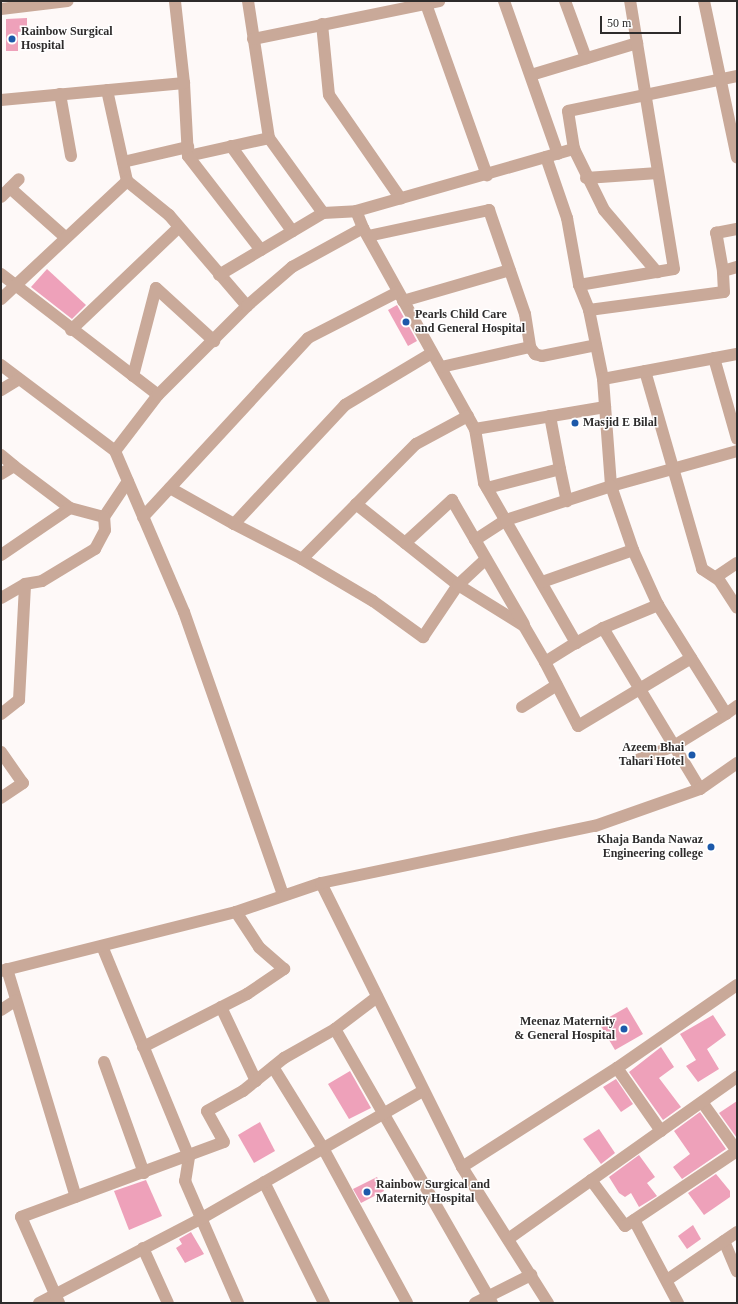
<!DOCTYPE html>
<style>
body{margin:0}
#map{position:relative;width:738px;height:1304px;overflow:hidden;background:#fef9f8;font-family:Georgia,serif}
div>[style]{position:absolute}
.building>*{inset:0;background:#eea1ba}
.minor>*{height:12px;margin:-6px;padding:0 6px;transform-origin:6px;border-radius:6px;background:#c9a999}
.dots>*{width:11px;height:11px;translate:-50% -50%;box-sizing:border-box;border:2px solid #fff;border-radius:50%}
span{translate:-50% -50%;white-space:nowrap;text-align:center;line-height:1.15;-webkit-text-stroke:3px #fff;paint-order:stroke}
.poi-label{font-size:12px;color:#2e2c2c;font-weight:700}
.left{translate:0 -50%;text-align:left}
.right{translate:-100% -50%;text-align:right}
.frame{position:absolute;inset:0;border:2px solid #2e2c2c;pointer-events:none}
.scale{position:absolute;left:600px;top:16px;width:81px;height:18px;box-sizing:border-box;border:2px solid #2e2c2c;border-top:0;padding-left:5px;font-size:12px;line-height:14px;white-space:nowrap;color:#2e2c2c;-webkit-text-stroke:3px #fff;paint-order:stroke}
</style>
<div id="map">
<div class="building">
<div style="clip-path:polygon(27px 18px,27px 31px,18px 32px,18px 51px,6px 51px,6px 19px)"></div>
<div style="clip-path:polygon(47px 269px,86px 305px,72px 319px,31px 287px)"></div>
<div style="clip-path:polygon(397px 305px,417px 341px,408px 346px,388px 310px)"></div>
<div style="clip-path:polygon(627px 1007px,643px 1034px,615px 1050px,599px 1023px)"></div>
<div style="clip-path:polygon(713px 1015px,726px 1035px,707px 1049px,719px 1069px,698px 1082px,686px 1066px,696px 1060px,680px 1034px)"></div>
<div style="clip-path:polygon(661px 1047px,674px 1067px,659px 1078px,681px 1107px,663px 1120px,629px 1072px)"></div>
<div style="clip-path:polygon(350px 1071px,371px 1108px,349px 1119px,328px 1084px)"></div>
<div style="clip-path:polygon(616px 1079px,633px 1104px,621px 1112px,603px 1087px)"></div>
<div style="clip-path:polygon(737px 1101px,737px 1138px,719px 1113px)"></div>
<div style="clip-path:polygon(700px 1112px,726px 1149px,682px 1179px,673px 1167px,690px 1154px,674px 1131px)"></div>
<div style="clip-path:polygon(260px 1122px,275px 1151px,254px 1163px,238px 1135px)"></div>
<div style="clip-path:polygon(599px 1129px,615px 1153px,601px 1164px,583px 1139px)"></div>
<div style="clip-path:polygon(639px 1155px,655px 1177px,647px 1183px,657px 1196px,639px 1207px,631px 1193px,625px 1197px,619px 1193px,609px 1177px)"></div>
<div style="clip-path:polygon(716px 1174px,730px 1191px,730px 1197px,704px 1215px,688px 1193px)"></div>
<div style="clip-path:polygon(377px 1177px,384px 1191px,361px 1203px,353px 1189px)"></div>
<div style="clip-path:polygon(146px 1180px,162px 1216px,129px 1230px,114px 1191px)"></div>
<div style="clip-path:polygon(693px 1225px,701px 1239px,687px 1249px,678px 1236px)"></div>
<div style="clip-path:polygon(191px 1232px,204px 1254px,185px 1263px,176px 1248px,182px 1244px,179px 1239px)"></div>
</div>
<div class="minor">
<div style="left:248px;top:1px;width:139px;rotate:81.3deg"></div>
<div style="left:269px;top:138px;width:92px;rotate:54.2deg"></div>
<div style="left:504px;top:1px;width:162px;rotate:70.6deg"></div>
<div style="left:565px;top:1px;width:61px;rotate:69.8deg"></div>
<div style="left:704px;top:1px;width:160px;rotate:78.1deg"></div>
<div style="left:426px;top:4px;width:182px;rotate:70.4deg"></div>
<div style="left:1px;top:9px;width:67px;rotate:-6.8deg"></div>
<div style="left:322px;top:24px;width:71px;rotate:84.4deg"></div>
<div style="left:329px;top:95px;width:126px;rotate:55.3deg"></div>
<div style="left:253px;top:39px;width:190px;rotate:-11.5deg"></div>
<div style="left:531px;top:75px;width:111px;rotate:-16.8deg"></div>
<div style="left:184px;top:83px;width:73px;rotate:86.9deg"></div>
<div style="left:188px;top:156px;width:83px;rotate:-12.5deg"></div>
<div style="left:107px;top:90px;width:93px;rotate:77.6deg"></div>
<div style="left:127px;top:181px;width:54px;rotate:39deg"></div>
<div style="left:169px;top:215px;width:120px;rotate:49.4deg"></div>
<div style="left:60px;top:94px;width:63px;rotate:79.9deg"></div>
<div style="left:1px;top:100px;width:184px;rotate:-5.3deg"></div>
<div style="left:184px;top:83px;width:82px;rotate:-96.3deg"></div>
<div style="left:231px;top:146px;width:105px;rotate:54.3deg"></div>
<div style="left:574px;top:149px;width:68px;rotate:63.8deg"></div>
<div style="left:604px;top:210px;width:82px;rotate:49.5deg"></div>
<div style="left:188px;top:156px;width:119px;rotate:52.2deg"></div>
<div style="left:546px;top:157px;width:65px;rotate:71deg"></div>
<div style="left:567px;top:218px;width:68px;rotate:79.8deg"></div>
<div style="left:579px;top:285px;width:96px;rotate:-9.6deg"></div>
<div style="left:674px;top:269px;width:272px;rotate:-99.3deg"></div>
<div style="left:123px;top:162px;width:67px;rotate:-13deg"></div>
<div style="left:586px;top:178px;width:72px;rotate:-4deg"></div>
<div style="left:10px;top:188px;width:74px;rotate:41.7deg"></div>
<div style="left:1px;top:197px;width:25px;rotate:-45deg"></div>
<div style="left:363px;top:228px;width:230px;rotate:60.9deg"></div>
<div style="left:475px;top:429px;width:55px;rotate:80.5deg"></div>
<div style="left:484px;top:483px;width:185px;rotate:60.1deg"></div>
<div style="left:576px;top:643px;width:31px;rotate:-29deg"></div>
<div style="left:603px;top:628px;width:188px;rotate:58.9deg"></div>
<div style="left:368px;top:236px;width:124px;rotate:-12.1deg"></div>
<div style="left:489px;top:210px;width:110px;rotate:70.9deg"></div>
<div style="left:525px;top:314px;width:33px;rotate:81deg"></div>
<div style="left:530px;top:347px;width:91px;rotate:167.3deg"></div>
<div style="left:723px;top:271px;width:39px;rotate:-100deg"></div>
<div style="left:716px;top:233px;width:21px;rotate:-11deg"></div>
<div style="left:1px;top:274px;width:198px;rotate:37.6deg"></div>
<div style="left:219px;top:275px;width:121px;rotate:-30.8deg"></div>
<div style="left:323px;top:213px;width:33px;rotate:-3deg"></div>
<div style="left:356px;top:211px;width:227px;rotate:-15.9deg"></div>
<div style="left:574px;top:149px;width:38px;rotate:-99deg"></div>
<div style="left:568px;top:111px;width:173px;rotate:-11.7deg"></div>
<div style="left:579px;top:285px;width:27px;rotate:68deg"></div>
<div style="left:589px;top:310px;width:70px;rotate:78.5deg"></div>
<div style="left:603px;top:379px;width:107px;rotate:85.7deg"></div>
<div style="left:611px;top:486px;width:131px;rotate:-15.5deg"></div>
<div style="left:1px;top:299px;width:173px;rotate:-43.1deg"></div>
<div style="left:403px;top:301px;width:111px;rotate:-16.2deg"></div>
<div style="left:589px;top:310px;width:136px;rotate:-7.6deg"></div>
<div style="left:724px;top:292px;width:21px;rotate:-93deg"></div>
<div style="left:723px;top:271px;width:15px;rotate:-16deg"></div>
<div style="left:71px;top:330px;width:149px;rotate:-43.6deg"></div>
<div style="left:530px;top:347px;width:9px;rotate:54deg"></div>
<div style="left:535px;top:354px;width:7px;rotate:16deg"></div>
<div style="left:542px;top:356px;width:55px;rotate:-11.5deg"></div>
<div style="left:714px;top:358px;width:84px;rotate:74.1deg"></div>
<div style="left:1px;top:365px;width:143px;rotate:37deg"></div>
<div style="left:115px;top:451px;width:175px;rotate:66.8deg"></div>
<div style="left:184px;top:612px;width:300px;rotate:70.7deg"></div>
<div style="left:645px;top:371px;width:206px;rotate:73.9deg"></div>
<div style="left:702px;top:569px;width:20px;rotate:33deg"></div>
<div style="left:719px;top:580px;width:33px;rotate:57deg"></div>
<div style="left:133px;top:376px;width:91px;rotate:-75.4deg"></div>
<div style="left:156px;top:288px;width:79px;rotate:42.4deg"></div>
<div style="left:603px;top:379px;width:136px;rotate:-10.6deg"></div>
<div style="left:1px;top:390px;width:21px;rotate:-31deg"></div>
<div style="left:550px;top:416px;width:54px;rotate:79.3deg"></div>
<div style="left:475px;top:429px;width:132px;rotate:-9.6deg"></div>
<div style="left:115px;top:451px;width:71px;rotate:-52.5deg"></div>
<div style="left:158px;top:395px;width:126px;rotate:-45deg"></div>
<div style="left:247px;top:306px;width:60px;rotate:-40.9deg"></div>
<div style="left:292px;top:267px;width:81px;rotate:-28.8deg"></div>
<div style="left:363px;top:228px;width:18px;rotate:-112deg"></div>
<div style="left:1px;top:455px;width:17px;rotate:40deg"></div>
<div style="left:1px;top:474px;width:15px;rotate:-32deg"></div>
<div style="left:14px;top:466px;width:70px;rotate:36.9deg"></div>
<div style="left:70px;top:508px;width:35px;rotate:15deg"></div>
<div style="left:104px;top:517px;width:43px;rotate:-56.3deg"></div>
<div style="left:170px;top:488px;width:73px;rotate:29.4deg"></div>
<div style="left:234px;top:524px;width:163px;rotate:-47deg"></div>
<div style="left:345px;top:405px;width:101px;rotate:-30.9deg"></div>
<div style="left:487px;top:488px;width:75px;rotate:-14.6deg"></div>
<div style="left:560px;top:469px;width:33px;rotate:78deg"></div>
<div style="left:356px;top:504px;width:130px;rotate:38.5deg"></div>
<div style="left:458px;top:585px;width:38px;rotate:-43deg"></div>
<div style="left:143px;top:517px;width:243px;rotate:-47.3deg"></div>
<div style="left:308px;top:338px;width:101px;rotate:-27.1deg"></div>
<div style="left:234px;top:524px;width:76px;rotate:27.2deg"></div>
<div style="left:302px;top:559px;width:82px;rotate:30.6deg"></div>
<div style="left:373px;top:601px;width:62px;rotate:35.8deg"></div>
<div style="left:423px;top:637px;width:63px;rotate:-56.1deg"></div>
<div style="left:458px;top:585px;width:78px;rotate:31.8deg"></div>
<div style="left:524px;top:626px;width:42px;rotate:59.7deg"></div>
<div style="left:545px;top:662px;width:36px;rotate:-32deg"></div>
<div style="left:475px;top:540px;width:37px;rotate:-33deg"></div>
<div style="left:506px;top:520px;width:110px;rotate:-17.9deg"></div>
<div style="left:611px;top:486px;width:68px;rotate:71deg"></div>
<div style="left:633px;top:550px;width:96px;rotate:160.6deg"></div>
<div style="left:405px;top:543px;width:64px;rotate:-42.5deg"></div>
<div style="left:452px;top:500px;width:143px;rotate:59.9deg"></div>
<div style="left:633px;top:550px;width:60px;rotate:65.6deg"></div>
<div style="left:658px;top:605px;width:128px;rotate:58deg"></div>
<div style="left:726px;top:714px;width:61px;rotate:148.4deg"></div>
<div style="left:674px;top:746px;width:39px;rotate:159deg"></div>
<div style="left:1px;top:555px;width:83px;rotate:-34.3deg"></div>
<div style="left:302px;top:559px;width:162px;rotate:-45.3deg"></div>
<div style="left:416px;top:444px;width:59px;rotate:-28.3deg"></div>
<div style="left:716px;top:577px;width:25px;rotate:-34deg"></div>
<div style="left:1px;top:598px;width:28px;rotate:-30deg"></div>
<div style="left:25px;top:584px;width:17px;rotate:-10deg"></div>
<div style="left:42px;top:581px;width:62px;rotate:-31.1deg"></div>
<div style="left:95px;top:549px;width:21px;rotate:-62deg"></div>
<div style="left:105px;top:530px;width:13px;rotate:-94deg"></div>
<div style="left:603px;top:628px;width:60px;rotate:-22.7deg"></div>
<div style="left:545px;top:662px;width:72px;rotate:62.7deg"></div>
<div style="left:578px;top:726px;width:132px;rotate:-31deg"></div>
<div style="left:522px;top:707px;width:41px;rotate:-32.2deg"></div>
<div style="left:1px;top:714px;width:23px;rotate:-38deg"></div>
<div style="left:19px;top:700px;width:116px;rotate:-87deg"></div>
<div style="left:726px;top:714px;width:14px;rotate:-36deg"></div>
<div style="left:1px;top:752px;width:38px;rotate:55deg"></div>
<div style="left:23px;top:783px;width:27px;rotate:146deg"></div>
<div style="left:321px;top:883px;width:317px;rotate:63.6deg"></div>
<div style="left:462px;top:1167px;width:161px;rotate:57.7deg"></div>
<div style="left:102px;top:946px;width:228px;rotate:67.6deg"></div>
<div style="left:189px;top:1157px;width:24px;rotate:99deg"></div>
<div style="left:185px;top:1181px;width:133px;rotate:66.5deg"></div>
<div style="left:7px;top:969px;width:238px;rotate:73.2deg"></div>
<div style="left:1px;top:971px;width:242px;rotate:-14.1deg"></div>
<div style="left:236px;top:912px;width:90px;rotate:-18.8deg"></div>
<div style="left:321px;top:883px;width:280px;rotate:-11.8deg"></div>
<div style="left:595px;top:826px;width:111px;rotate:-19.4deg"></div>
<div style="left:700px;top:789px;width:45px;rotate:-35.1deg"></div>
<div style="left:221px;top:1007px;width:82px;rotate:64.7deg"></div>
<div style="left:1px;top:1010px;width:17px;rotate:-33deg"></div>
<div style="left:335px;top:1029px;width:316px;rotate:60.2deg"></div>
<div style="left:143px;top:1047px;width:117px;rotate:-27deg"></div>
<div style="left:247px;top:994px;width:45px;rotate:-34deg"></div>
<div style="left:284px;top:969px;width:33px;rotate:-139deg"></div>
<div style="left:259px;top:947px;width:42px;rotate:-123.3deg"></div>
<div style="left:104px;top:1062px;width:118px;rotate:70.2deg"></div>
<div style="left:273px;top:1067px;width:95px;rotate:58.3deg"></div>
<div style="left:323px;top:1148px;width:176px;rotate:61.5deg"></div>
<div style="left:617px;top:1068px;width:77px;rotate:55.1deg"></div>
<div style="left:462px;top:1167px;width:184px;rotate:-32.6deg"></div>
<div style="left:617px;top:1068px;width:146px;rotate:-34.7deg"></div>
<div style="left:591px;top:1180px;width:57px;rotate:53.5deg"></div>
<div style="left:625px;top:1226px;width:135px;rotate:-33.8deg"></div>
<div style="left:737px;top:1151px;width:60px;rotate:-125.5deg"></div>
<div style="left:264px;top:1182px;width:135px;rotate:63.6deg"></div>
<div style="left:634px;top:1220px;width:94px;rotate:62.1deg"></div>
<div style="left:508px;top:1239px;width:281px;rotate:-35.3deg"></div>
<div style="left:724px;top:1241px;width:33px;rotate:67deg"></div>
<div style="left:143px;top:1248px;width:60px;rotate:65.6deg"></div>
<div style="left:667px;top:1280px;width:85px;rotate:-34.4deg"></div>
<div style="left:39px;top:1303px;width:184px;rotate:-27.5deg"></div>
<div style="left:202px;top:1218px;width:255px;rotate:-29.9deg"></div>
<div style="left:59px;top:1303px;width:94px;rotate:-113.8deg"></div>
<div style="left:21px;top:1217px;width:216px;rotate:-20.3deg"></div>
<div style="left:224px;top:1142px;width:35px;rotate:-119deg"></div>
<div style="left:207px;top:1111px;width:41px;rotate:-29.1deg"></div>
<div style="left:243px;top:1091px;width:53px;rotate:-38.8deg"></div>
<div style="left:284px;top:1058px;width:59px;rotate:-29.6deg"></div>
<div style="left:335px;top:1029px;width:53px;rotate:-37.3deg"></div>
<div style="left:475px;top:1303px;width:63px;rotate:-26.6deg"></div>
</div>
<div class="dots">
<div style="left:12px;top:39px;background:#1c59aa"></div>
<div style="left:406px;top:322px;background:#1c59aa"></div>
<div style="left:575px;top:423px;background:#1c59aa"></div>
<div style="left:692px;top:755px;background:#1c59aa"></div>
<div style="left:711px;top:847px;background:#1c59aa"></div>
<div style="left:624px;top:1029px;background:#1c59aa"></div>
<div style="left:367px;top:1192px;background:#1c59aa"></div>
</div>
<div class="poi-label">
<span class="left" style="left:21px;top:39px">Rainbow Surgical<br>Hospital</span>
<span class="left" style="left:415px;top:322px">Pearls Child Care<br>and General Hospital</span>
<span class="left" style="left:583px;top:423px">Masjid E Bilal</span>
<span class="right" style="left:684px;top:755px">Azeem Bhai<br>Tahari Hotel</span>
<span class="right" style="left:703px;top:847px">Khaja Banda Nawaz<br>Engineering college</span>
<span class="right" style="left:615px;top:1029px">Meenaz Maternity<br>&amp; General Hospital</span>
<span class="left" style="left:376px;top:1192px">Rainbow Surgical and<br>Maternity Hospital</span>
</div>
<div class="frame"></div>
<div class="scale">50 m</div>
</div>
